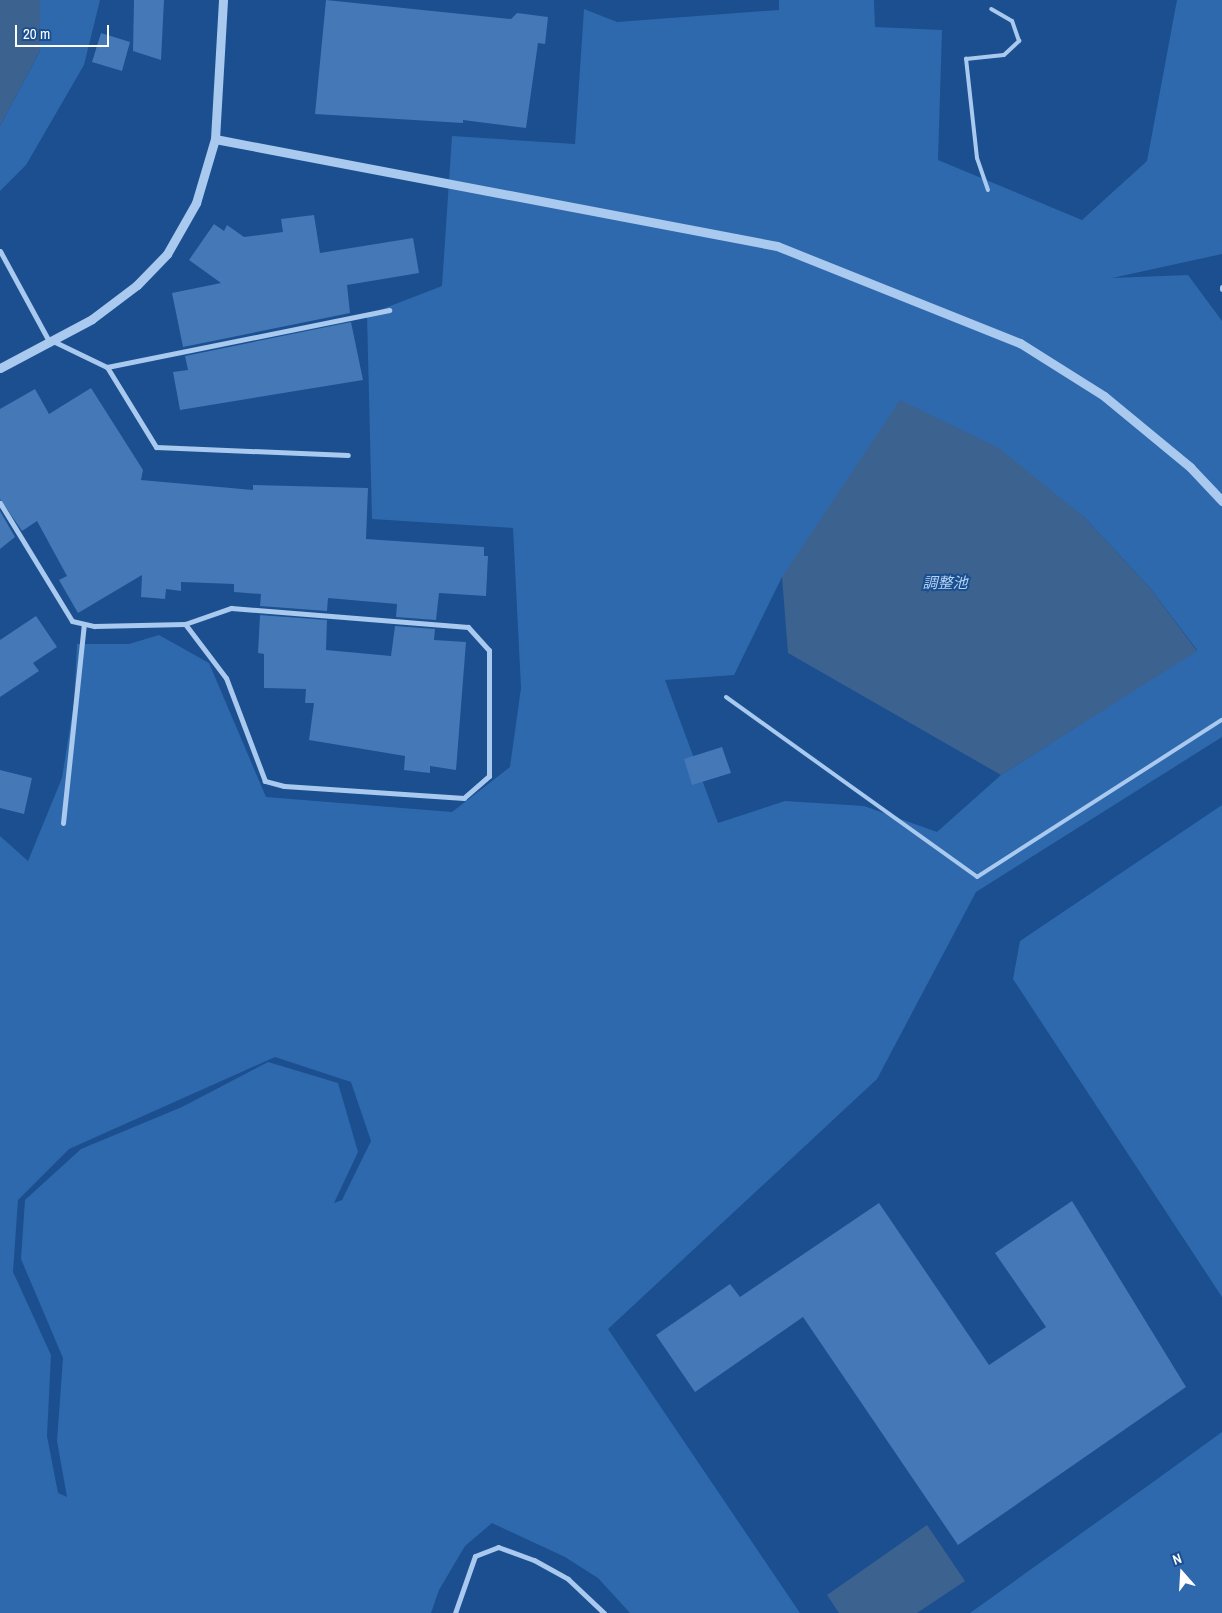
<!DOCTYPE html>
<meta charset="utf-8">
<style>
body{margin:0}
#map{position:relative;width:1222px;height:1613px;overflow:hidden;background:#1b4f8f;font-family:"Archivo Narrow","Noto Sans JP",sans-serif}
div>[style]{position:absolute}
.green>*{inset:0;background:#2e69ad}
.water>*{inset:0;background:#3c6290}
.building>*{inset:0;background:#4478b7}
.service>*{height:4px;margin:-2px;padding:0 2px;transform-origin:2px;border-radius:2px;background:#a9c9ee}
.minor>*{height:5px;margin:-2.5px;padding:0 2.5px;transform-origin:2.5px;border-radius:2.5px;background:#a9c9ee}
.tertiary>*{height:9px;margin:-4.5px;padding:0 4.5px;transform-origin:4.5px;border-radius:4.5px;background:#a9c9ee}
span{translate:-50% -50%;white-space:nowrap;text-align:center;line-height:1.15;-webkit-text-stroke:4px #1b4f8f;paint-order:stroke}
.water-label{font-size:15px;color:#b5d3f5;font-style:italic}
.north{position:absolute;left:1157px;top:1548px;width:50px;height:50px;-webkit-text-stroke:4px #1b4f8f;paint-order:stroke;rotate:341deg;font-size:14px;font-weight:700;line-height:20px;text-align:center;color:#fff}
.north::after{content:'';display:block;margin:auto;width:18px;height:22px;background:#fff;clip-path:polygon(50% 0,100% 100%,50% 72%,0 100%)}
.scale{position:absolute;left:15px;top:25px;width:94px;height:22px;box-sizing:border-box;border:2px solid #fff;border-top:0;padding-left:6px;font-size:15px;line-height:18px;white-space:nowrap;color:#fff;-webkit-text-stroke:4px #1b4f8f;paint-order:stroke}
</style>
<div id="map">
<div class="green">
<div style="clip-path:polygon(40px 0,100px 0,84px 65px,26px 165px,0 191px,0 126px,40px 51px)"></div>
<div style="clip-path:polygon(evenodd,779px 0,874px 0,875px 27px,942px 30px,938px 160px,1082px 220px,1147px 161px,1177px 0,1222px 0,1222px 254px,1112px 278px,1188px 275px,1222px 321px,1222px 737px,976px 892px,877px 1079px,608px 1329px,800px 1613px,630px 1613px,598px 1578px,565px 1557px,492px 1523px,465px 1546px,439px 1590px,431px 1613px,0 1613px,0 836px,28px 861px,62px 778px,74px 703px,77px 644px,129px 644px,159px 635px,209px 663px,266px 797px,452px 812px,510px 767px,521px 688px,513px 528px,372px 519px,367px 315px,442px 286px,452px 136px,575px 144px,584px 9px,617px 22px,779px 10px,779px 0,1083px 516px,1150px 588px,1197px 650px,1001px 775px,937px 832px,864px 806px,785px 801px,718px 823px,665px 680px,734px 675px,782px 577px,1083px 516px,779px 0,275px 1057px,351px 1082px,371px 1141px,342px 1200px,334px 1203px,358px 1152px,338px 1083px,268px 1062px,182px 1107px,81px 1149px,25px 1200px,21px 1259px,63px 1358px,57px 1441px,67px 1497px,58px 1493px,47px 1436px,51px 1355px,13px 1272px,18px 1200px,69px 1149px,275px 1057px)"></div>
<div style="clip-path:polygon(1222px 805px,1222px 1297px,1013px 979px,1020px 941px)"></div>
<div style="clip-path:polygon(1222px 1432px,1222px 1613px,970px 1613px,1160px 1477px)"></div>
</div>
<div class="water">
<div style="clip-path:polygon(0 0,40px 0,40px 51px,0 126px)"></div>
<div style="clip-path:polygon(900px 400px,999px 448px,1083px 516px,1150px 588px,1197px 651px,1001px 775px,788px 653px,782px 577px)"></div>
<div style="clip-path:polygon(927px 1525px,965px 1581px,917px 1613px,839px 1613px,827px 1595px)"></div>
</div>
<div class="building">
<div style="clip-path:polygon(134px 0,164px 0,161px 60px,133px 51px)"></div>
<div style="clip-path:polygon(326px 0,511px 19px,517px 13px,548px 17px,545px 44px,538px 43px,526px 128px,463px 120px,463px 123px,315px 114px)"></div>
<div style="clip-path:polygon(101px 33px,130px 42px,122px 71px,92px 62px)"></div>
<div style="clip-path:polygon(314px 215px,320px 253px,413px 238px,419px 273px,347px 285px,350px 313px,183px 347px,172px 293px,221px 283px,189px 260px,214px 224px,224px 231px,227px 225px,244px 237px,283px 232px,281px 219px)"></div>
<div style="clip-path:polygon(351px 322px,363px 380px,180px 410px,173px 372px,188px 370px,185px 356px)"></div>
<div style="clip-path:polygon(91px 388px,143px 470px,141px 480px,253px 490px,253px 485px,368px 488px,366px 539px,484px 547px,484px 556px,488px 556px,486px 596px,439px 593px,436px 620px,396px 617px,397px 604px,328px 598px,327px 611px,260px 606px,261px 594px,234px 592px,234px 584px,181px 582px,181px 591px,166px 589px,165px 599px,141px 597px,142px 575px,78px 613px,59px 580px,67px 576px,37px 521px,22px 531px,0 499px,0 409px,35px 389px,49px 414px)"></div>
<div style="clip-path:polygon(0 511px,15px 537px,0 549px)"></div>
<div style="clip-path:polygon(260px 615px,327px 620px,326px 650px,391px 656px,395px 626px,435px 629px,434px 640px,466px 642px,456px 770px,430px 766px,430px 773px,404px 770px,405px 756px,309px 740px,314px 703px,305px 703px,306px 689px,264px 688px,264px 654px,258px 653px)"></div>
<div style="clip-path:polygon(36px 616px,57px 647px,33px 663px,39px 671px,0 697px,0 640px)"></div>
<div style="clip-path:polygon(722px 747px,731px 773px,692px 785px,684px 759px)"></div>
<div style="clip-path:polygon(0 770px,32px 778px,24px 814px,0 808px)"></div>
<div style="clip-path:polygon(1072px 1201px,1186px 1387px,958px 1545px,803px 1317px,695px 1392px,656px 1335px,730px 1284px,740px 1297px,879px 1203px,989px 1365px,1046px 1327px,995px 1253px)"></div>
</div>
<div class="service">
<div style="left:988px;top:190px;width:34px;rotate:-109deg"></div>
<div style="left:977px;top:158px;width:100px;rotate:-96.3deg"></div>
<div style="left:966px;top:59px;width:38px;rotate:-6deg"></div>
<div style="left:1004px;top:55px;width:21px;rotate:-43deg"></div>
<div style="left:1019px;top:41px;width:21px;rotate:-109deg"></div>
<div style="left:1012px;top:21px;width:24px;rotate:-150deg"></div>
<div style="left:726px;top:697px;width:309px;rotate:35.6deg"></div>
<div style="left:977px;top:877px;width:291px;rotate:-32.7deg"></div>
</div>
<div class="minor">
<div style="left:0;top:251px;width:105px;rotate:61.5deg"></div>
<div style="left:1222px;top:287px;width:2px;rotate:90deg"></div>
<div style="left:55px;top:342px;width:58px;rotate:25.7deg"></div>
<div style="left:107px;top:367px;width:94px;rotate:58.5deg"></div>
<div style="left:156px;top:447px;width:192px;rotate:2.4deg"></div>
<div style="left:107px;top:367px;width:288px;rotate:-11.4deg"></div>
<div style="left:0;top:503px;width:138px;rotate:58.6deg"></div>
<div style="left:72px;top:621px;width:23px;rotate:13deg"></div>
<div style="left:94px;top:626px;width:91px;rotate:-1.3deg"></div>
<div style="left:185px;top:624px;width:49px;rotate:-19.2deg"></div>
<div style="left:231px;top:608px;width:238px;rotate:4.6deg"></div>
<div style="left:468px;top:627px;width:31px;rotate:48deg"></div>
<div style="left:489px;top:650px;width:126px;rotate:90deg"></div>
<div style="left:489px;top:776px;width:33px;rotate:139deg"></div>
<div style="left:464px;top:798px;width:180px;rotate:-176.2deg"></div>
<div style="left:284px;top:786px;width:20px;rotate:-165deg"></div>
<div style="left:265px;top:781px;width:110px;rotate:-110.7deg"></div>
<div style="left:226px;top:678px;width:68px;rotate:-127.2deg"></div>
<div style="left:63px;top:823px;width:200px;rotate:-84deg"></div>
<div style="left:455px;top:1613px;width:60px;rotate:-70.7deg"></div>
<div style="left:475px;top:1556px;width:25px;rotate:-21deg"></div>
<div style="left:498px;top:1547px;width:38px;rotate:20deg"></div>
<div style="left:534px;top:1560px;width:39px;rotate:29deg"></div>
<div style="left:568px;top:1579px;width:50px;rotate:43.4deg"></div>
</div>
<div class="tertiary">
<div style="left:215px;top:139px;width:572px;rotate:10.78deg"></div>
<div style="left:777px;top:246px;width:262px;rotate:21.8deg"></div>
<div style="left:1020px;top:343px;width:99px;rotate:32.2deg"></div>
<div style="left:1104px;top:396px;width:112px;rotate:39.5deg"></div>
<div style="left:1190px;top:467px;width:47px;rotate:46.7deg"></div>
<div style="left:0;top:368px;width:104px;rotate:-28deg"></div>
<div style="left:92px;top:319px;width:56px;rotate:-37.1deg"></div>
<div style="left:137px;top:285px;width:43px;rotate:-45.9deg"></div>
<div style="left:167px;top:254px;width:59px;rotate:-60.4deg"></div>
<div style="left:196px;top:203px;width:67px;rotate:-73.5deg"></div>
<div style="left:215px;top:139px;width:139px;rotate:-86.7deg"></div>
</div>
<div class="water-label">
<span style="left:945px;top:583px">調整池</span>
</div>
<div class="north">N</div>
<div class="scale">20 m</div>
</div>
